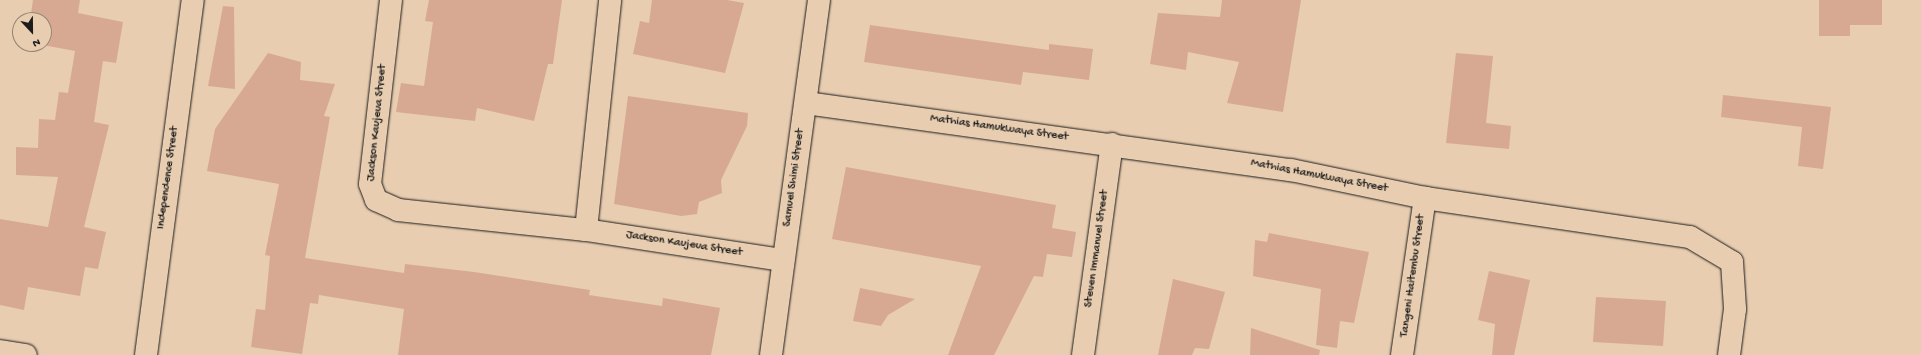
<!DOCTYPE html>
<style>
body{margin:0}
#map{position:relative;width:1921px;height:355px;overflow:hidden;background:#e8cdb0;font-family:"Gochi Hand",sans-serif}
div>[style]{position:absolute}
.building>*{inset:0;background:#d7a993}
.roads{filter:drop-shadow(0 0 1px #1c1c1c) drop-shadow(0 0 1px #1c1c1c)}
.minor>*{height:22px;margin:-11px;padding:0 11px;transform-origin:11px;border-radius:11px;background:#e8cdb0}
span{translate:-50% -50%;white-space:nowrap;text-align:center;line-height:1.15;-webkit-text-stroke:4px #e8cdb0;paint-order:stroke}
.street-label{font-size:12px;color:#1c1c1c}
.north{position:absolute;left:12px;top:12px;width:40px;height:40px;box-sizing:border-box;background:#e8cdb0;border:1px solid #968675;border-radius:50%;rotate:158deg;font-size:11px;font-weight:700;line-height:16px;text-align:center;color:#1c1c1c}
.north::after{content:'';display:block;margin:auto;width:14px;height:18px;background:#1c1c1c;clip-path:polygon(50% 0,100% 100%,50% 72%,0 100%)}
</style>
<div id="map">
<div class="building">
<div style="clip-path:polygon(33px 0,80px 0,78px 13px,123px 22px,116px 63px,103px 61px,94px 122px,109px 125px,84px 227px,106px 232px,98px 269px,85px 267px,80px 296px,28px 287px,24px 310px,0 305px,0 219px,48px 227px,58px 177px,16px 175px,16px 147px,38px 148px,39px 119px,55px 120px,59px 92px,68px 93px,75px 51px,37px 44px,44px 44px,44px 20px,30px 20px)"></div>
<div style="clip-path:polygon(429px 0,562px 0,553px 64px,548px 64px,534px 121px,477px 108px,475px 121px,396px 112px,401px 83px,424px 86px,433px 22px,425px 21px)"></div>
<div style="clip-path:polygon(652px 0,727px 0,744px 3px,725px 73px,633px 54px,640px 21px,649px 23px)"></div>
<div style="clip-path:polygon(1222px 0,1301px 0,1283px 112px,1227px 103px,1239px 62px,1188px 52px,1186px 70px,1150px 64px,1158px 13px,1220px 17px)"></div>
<div style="clip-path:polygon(1819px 0,1882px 0,1882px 25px,1850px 25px,1850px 36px,1819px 36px)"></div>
<div style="clip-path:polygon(223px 6px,234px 7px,235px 89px,208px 86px)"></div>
<div style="clip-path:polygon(870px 25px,1049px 50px,1049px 44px,1093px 49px,1089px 80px,1023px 72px,1021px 85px,864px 62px)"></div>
<div style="clip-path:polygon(268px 53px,301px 62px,300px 80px,335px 84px,324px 116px,330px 117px,305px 258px,404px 273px,405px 264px,474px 272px,590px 290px,589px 295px,662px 306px,663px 298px,720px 308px,711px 355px,398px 355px,404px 309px,319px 295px,318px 304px,310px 303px,302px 354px,251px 347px,256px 309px,265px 310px,270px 256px,265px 255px,279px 184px,207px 171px,215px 129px)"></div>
<div style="clip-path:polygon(1456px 53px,1493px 56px,1486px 123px,1511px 126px,1509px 149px,1446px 143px)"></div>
<div style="clip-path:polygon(1723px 95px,1831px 107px,1823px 169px,1798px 166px,1802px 127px,1721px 117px)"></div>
<div style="clip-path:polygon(628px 96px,748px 113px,747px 126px,721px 180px,722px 193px,699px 202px,697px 214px,681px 216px,614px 204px)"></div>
<div style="clip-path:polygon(846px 167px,1056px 205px,1052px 228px,1076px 232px,1072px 257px,1047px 254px,1043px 277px,1034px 276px,994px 355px,948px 355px,981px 266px,832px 239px)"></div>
<div style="clip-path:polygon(1269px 233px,1369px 252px,1354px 323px,1340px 321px,1337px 348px,1316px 345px,1321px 289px,1253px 276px,1255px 240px,1267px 242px)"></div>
<div style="clip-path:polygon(1489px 271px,1530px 280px,1514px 355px,1492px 355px,1495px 324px,1478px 320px)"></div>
<div style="clip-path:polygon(1173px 279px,1225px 292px,1209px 349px,1195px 348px,1192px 355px,1158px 355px)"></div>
<div style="clip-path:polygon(860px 288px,915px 299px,888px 315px,881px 326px,853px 321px)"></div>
<div style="clip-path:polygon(1596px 297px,1666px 301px,1663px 346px,1593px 342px)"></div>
<div style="clip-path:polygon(1251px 328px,1320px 350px,1319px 355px,1250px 355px)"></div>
</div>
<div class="roads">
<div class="minor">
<div style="left:391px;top:0;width:185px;rotate:96.5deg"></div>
<div style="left:370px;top:184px;width:17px;rotate:69deg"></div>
<div style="left:376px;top:200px;width:24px;rotate:24deg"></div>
<div style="left:398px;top:210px;width:189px;rotate:6.1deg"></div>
<div style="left:586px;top:230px;width:199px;rotate:8.7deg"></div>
<div style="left:806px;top:103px;width:490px;rotate:7.9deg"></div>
<div style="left:1291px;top:170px;width:137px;rotate:11.8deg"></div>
<div style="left:1425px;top:198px;width:268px;rotate:8.4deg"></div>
<div style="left:1690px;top:237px;width:49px;rotate:30.8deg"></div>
<div style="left:1732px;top:262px;width:47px;rotate:86.3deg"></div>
<div style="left:1735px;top:309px;width:46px;rotate:97.4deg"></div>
<div style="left:586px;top:230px;width:231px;rotate:-84deg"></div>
<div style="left:0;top:351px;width:26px;rotate:9deg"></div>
<div style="left:146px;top:355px;width:358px;rotate:-82.5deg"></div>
<div style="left:771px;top:355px;width:358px;rotate:-82.3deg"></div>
<div style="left:1083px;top:355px;width:213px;rotate:-82.2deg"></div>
<div style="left:1402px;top:355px;width:159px;rotate:-81.7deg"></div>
</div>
</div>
<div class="street-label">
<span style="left:378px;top:123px;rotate:-84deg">Jackson Kaujeua Street</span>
<span style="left:999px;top:129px;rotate:8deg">Mathias Hamukwaya Street</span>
<span style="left:1319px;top:177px;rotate:11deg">Mathias Hamukwaya Street</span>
<span style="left:169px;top:178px;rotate:-82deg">Independence Street</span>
<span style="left:795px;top:178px;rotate:-82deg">Samuel Shimi Street</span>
<span style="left:684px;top:245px;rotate:9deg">Jackson Kaujeua Street</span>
<span style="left:1098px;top:249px;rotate:-82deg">Steven Immanuel Street</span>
<span style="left:1414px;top:276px;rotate:-82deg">Tangeni Haitembu Street</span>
</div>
<div class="north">N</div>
</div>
